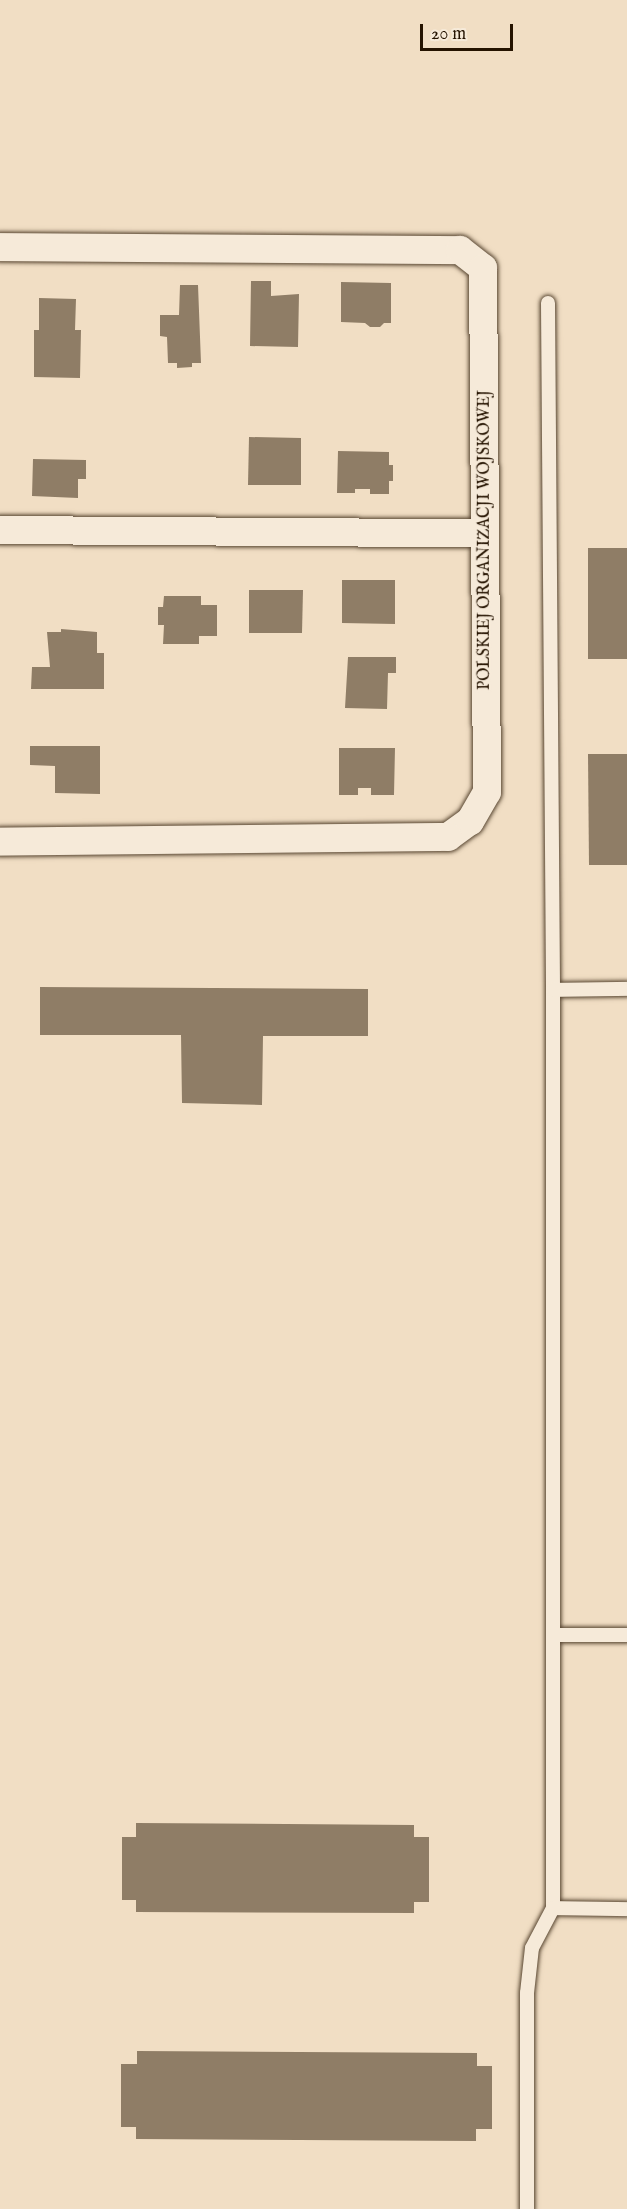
<!DOCTYPE html>
<style>
body{margin:0}
#map{position:relative;width:627px;height:2209px;overflow:hidden;background:#f1dec4;font-family:"IM FELL English",serif}
div>[style]{position:absolute}
.building>*{inset:0;background:#8f7d66}
.roads{filter:drop-shadow(0 0 2px #584631) drop-shadow(0 0 2px #584631)}
.service>*{height:14px;margin:-7px;padding:0 7px;transform-origin:7px;border-radius:7px;background:#f6ead9}
.minor>*{height:28px;margin:-14px;padding:0 14px;transform-origin:14px;border-radius:14px;background:#f6ead9}
span{translate:-50% -50%;white-space:nowrap;text-align:center;line-height:1.15;-webkit-text-stroke:5px #f6ead9;paint-order:stroke}
.street-label{font-size:16px;color:#251300}
.scale{position:absolute;left:420px;top:24px;width:93px;height:27px;box-sizing:border-box;border:3px solid #251300;border-top:0;padding-left:8px;font-size:18px;line-height:21px;white-space:nowrap;color:#251300;-webkit-text-stroke:4px #f6ead9;paint-order:stroke}
</style>
<div id="map">
<div class="building">
<div style="clip-path:polygon(251px 281px,271px 281px,271px 296px,299px 294px,298px 347px,250px 346px)"></div>
<div style="clip-path:polygon(341px 282px,391px 283px,391px 323px,384px 323px,380px 327px,370px 327px,365px 323px,341px 322px)"></div>
<div style="clip-path:polygon(180px 285px,198px 285px,201px 363px,192px 363px,192px 367px,177px 368px,177px 363px,168px 363px,167px 337px,160px 336px,160px 315px,179px 315px)"></div>
<div style="clip-path:polygon(39px 298px,76px 299px,75px 330px,81px 330px,80px 378px,34px 377px,34px 330px,39px 330px)"></div>
<div style="clip-path:polygon(249px 437px,301px 438px,301px 485px,248px 485px)"></div>
<div style="clip-path:polygon(338px 451px,389px 452px,389px 465px,393px 465px,393px 481px,389px 481px,389px 494px,370px 494px,370px 489px,355px 489px,355px 493px,337px 493px)"></div>
<div style="clip-path:polygon(33px 459px,86px 460px,86px 479px,78px 479px,78px 498px,32px 496px)"></div>
<div style="clip-path:polygon(588px 548px,627px 548px,627px 659px,588px 659px)"></div>
<div style="clip-path:polygon(342px 580px,395px 580px,395px 624px,342px 623px)"></div>
<div style="clip-path:polygon(249px 590px,303px 590px,302px 633px,249px 633px)"></div>
<div style="clip-path:polygon(164px 596px,201px 596px,201px 605px,217px 605px,217px 636px,199px 636px,199px 644px,163px 644px,164px 625px,158px 625px,158px 607px,163px 607px)"></div>
<div style="clip-path:polygon(61px 629px,97px 632px,97px 653px,104px 653px,104px 689px,31px 689px,32px 667px,50px 667px,47px 632px,61px 632px)"></div>
<div style="clip-path:polygon(348px 657px,396px 657px,396px 673px,388px 673px,387px 709px,345px 708px)"></div>
<div style="clip-path:polygon(30px 746px,100px 746px,100px 794px,55px 793px,55px 766px,30px 765px)"></div>
<div style="clip-path:polygon(339px 748px,395px 748px,394px 795px,371px 795px,371px 788px,358px 788px,358px 795px,339px 795px)"></div>
<div style="clip-path:polygon(588px 754px,627px 754px,627px 865px,589px 865px)"></div>
<div style="clip-path:polygon(40px 987px,368px 989px,368px 1036px,263px 1036px,262px 1105px,182px 1103px,181px 1035px,40px 1035px)"></div>
<div style="clip-path:polygon(136px 1823px,414px 1825px,414px 1837px,429px 1837px,429px 1902px,414px 1902px,414px 1913px,136px 1912px,136px 1900px,122px 1900px,122px 1837px,136px 1837px)"></div>
<div style="clip-path:polygon(137px 2051px,477px 2053px,477px 2066px,492px 2066px,492px 2129px,476px 2129px,476px 2141px,136px 2139px,136px 2127px,121px 2127px,121px 2064px,137px 2064px)"></div>
</div>
<div class="roads">
<div class="service">
<div style="left:548px;top:303px;width:687px;rotate:89.58deg"></div>
<div style="left:553px;top:990px;width:918px;rotate:90deg"></div>
<div style="left:553px;top:990px;width:74px;rotate:-0.8deg"></div>
<div style="left:554px;top:1635px;width:73px"></div>
<div style="left:527px;top:2209px;width:216px;rotate:-90deg"></div>
<div style="left:527px;top:1993px;width:45px;rotate:-83.7deg"></div>
<div style="left:532px;top:1948px;width:45px;rotate:-62.3deg"></div>
<div style="left:553px;top:1908px;width:74px;rotate:0.8deg"></div>
</div>
<div class="minor">
<div style="left:0;top:247px;width:460px;rotate:0.4deg"></div>
<div style="left:460px;top:250px;width:29px;rotate:38deg"></div>
<div style="left:483px;top:268px;width:524px;rotate:89.56deg"></div>
<div style="left:487px;top:792px;width:34px;rotate:120deg"></div>
<div style="left:470px;top:821px;width:27px;rotate:144deg"></div>
<div style="left:448px;top:837px;width:448px;rotate:179.4deg"></div>
<div style="left:0;top:530px;width:485px;rotate:0.4deg"></div>
</div>
</div>
<div class="street-label">
<span style="left:485px;top:540px;rotate:-90deg">POLSKIEJ ORGANIZACJI WOJSKOWEJ</span>
</div>
<div class="scale">20 m</div>
</div>
